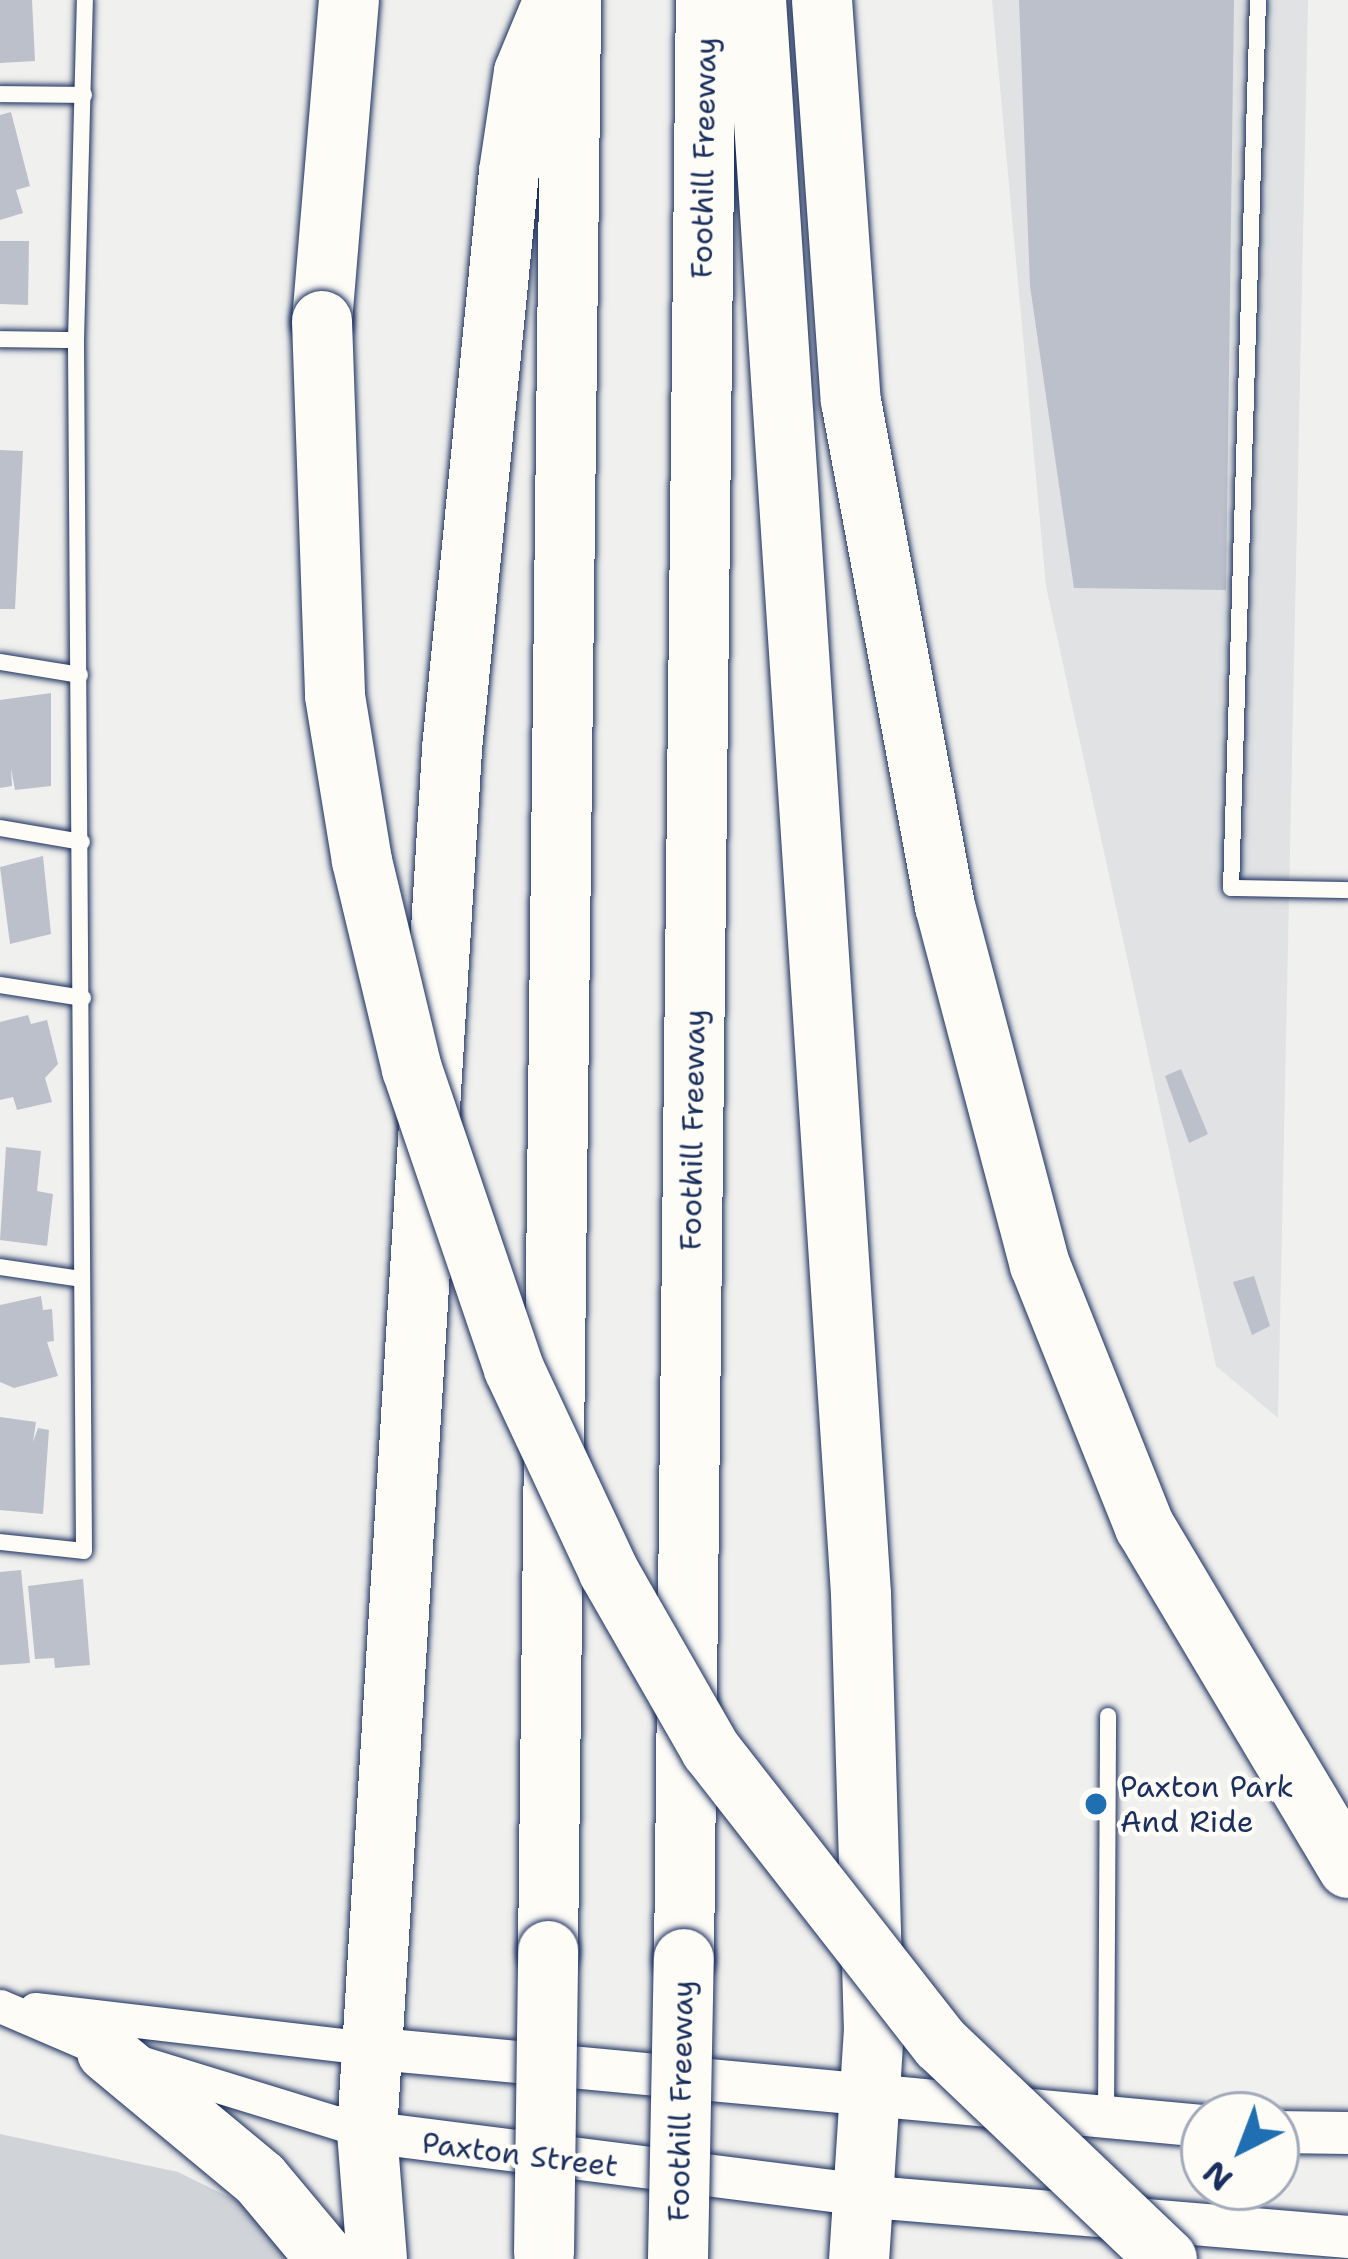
<!DOCTYPE html>
<style>
body{margin:0}
#map{position:relative;width:1348px;height:2259px;overflow:hidden;background:#f0f0ee;font-family:"Shantell Sans",sans-serif}
div>[style]{position:absolute}
.built>*{inset:0;background:#e0e2e3}
.green>*{inset:0;background:#d0d3d8}
.building>*{inset:0;background:#bbc0ca}
.roads{filter:drop-shadow(0 0 3px #1b2f5e) drop-shadow(0 0 3px #1b2f5e)}
.service>*{height:16px;margin:-8px;padding:0 8px;transform-origin:8px;border-radius:8px;background:#fdfcf7}
.minor>*{height:33px;margin:-16.5px;padding:0 16.5px;transform-origin:16.5px;border-radius:16.5px;background:#fdfcf7}
.tertiary>*{height:42px;margin:-21px;padding:0 21px;transform-origin:21px;border-radius:21px;background:#fdfcf7}
.motorway>*{height:60px;margin:-30px;padding:0 30px;transform-origin:30px;border-radius:30px;background:#fdfcf7}
.bridges{filter:drop-shadow(0 0 3px #1b2f5e) drop-shadow(0 0 3px #1b2f5e)}
.motorway-bridge>*{height:60px;margin:-30px;padding:0 30px;transform-origin:30px;border-radius:30px;background:#fdfcf7}
.dots>*{width:33px;height:33px;translate:-50% -50%;box-sizing:border-box;border:6px solid #fdfcf7;border-radius:50%}
span{translate:-50% -50%;white-space:nowrap;text-align:center;line-height:1.15;-webkit-text-stroke:9px #fdfcf7;paint-order:stroke}
.street-label{font-size:30px;color:#1b2f5e}
.poi-label{font-size:30px;color:#1b2f5e}
.left{translate:0 -50%;text-align:left}
.north{position:absolute;left:1180px;top:2091px;width:120px;height:120px;box-sizing:border-box;background:#fdfcf7;border:3px solid #a3aaba;border-radius:50%;rotate:222deg;font-size:33px;font-weight:700;line-height:48px;text-align:center;color:#1b2f5e}
.north::after{content:'';display:block;margin:auto;width:42px;height:54px;background:#1f6fb2;clip-path:polygon(50% 0,100% 100%,50% 72%,0 100%)}
</style>
<div id="map">
<div class="built">
<div style="clip-path:polygon(992px 0,1308px 0,1278px 1418px,1216px 1366px,1046px 586px)"></div>
</div>
<div class="green">
<div style="clip-path:polygon(0 2134px,178px 2172px,239px 2202px,294px 2259px,0 2259px)"></div>
</div>
<div class="building">
<div style="clip-path:polygon(0 0,32px 0,35px 61px,0 63px)"></div>
<div style="clip-path:polygon(1019px 0,1234px 0,1226px 590px,1074px 588px,1030px 286px)"></div>
<div style="clip-path:polygon(11px 112px,30px 186px,16px 190px,23px 213px,0 220px,0 115px)"></div>
<div style="clip-path:polygon(0 241px,29px 241px,28px 305px,0 304px)"></div>
<div style="clip-path:polygon(0 450px,23px 451px,15px 609px,0 609px)"></div>
<div style="clip-path:polygon(51px 693px,51px 786px,15px 790px,11px 768px,12px 786px,0 788px,0 700px)"></div>
<div style="clip-path:polygon(43px 856px,51px 934px,10px 944px,0 867px)"></div>
<div style="clip-path:polygon(28px 1015px,31px 1024px,47px 1020px,58px 1064px,45px 1078px,52px 1102px,17px 1110px,13px 1097px,0 1100px,0 1022px)"></div>
<div style="clip-path:polygon(1181px 1069px,1208px 1134px,1189px 1143px,1165px 1076px)"></div>
<div style="clip-path:polygon(6px 1147px,41px 1151px,37px 1191px,53px 1194px,47px 1246px,0 1240px)"></div>
<div style="clip-path:polygon(1254px 1276px,1270px 1326px,1252px 1335px,1233px 1282px)"></div>
<div style="clip-path:polygon(41px 1296px,43px 1310px,52px 1309px,54px 1341px,47px 1342px,58px 1376px,14px 1388px,0 1382px,0 1305px)"></div>
<div style="clip-path:polygon(0 1417px,36px 1422px,33px 1442px,38px 1428px,49px 1430px,43px 1514px,0 1510px)"></div>
<div style="clip-path:polygon(21px 1570px,30px 1663px,0 1665px,0 1572px)"></div>
<div style="clip-path:polygon(83px 1579px,90px 1665px,55px 1668px,54px 1658px,35px 1659px,28px 1586px)"></div>
</div>
<div class="roads">
<div class="service">
<div style="left:1258px;top:0;width:888px;rotate:91.74deg"></div>
<div style="left:1231px;top:888px;width:117px;rotate:1deg"></div>
<div style="left:0;top:94px;width:84px;rotate:0.7deg"></div>
<div style="left:0;top:339px;width:76px;rotate:0.8deg"></div>
<div style="left:0;top:662px;width:81px;rotate:9.2deg"></div>
<div style="left:0;top:828px;width:83px;rotate:9.7deg"></div>
<div style="left:0;top:985px;width:84px;rotate:8.9deg"></div>
<div style="left:0;top:1267px;width:82px;rotate:8.4deg"></div>
<div style="left:0;top:1542px;width:84px;rotate:6.1deg"></div>
<div style="left:84px;top:1551px;width:1211px;rotate:-90.38deg"></div>
<div style="left:76px;top:340px;width:340px;rotate:-88.5deg"></div>
<div style="left:1106px;top:2115px;width:399px;rotate:-89.7deg"></div>
</div>
<div class="minor">
<div style="left:0;top:2006px;width:116px;rotate:23.3deg"></div>
<div style="left:107px;top:2052px;width:272px;rotate:17.1deg"></div>
<div style="left:35px;top:2009px;width:345px;rotate:6.7deg"></div>
</div>
<div class="tertiary">
<div style="left:378px;top:2049px;width:830px;rotate:5.33deg"></div>
<div style="left:367px;top:2132px;width:533px;rotate:7.22deg"></div>
<div style="left:896px;top:2199px;width:454px;rotate:4.8deg"></div>
<div style="left:1276px;top:2132px;width:72px;rotate:0.8deg"></div>
</div>
<div class="motorway">
<div style="left:756px;top:0;width:1597px;rotate:86.23deg"></div>
<div style="left:861px;top:1594px;width:435px;rotate:88.3deg"></div>
<div style="left:874px;top:2029px;width:230px;rotate:93.7deg"></div>
<div style="left:822px;top:0;width:402px;rotate:85.9deg"></div>
<div style="left:851px;top:401px;width:514px;rotate:79.46deg"></div>
<div style="left:945px;top:906px;width:371px;rotate:75.2deg"></div>
<div style="left:1040px;top:1265px;width:282px;rotate:68.2deg"></div>
<div style="left:1145px;top:1527px;width:397px;rotate:59.2deg"></div>
<div style="left:322px;top:321px;width:322px;rotate:-85.2deg"></div>
<div style="left:548px;top:1951px;width:1951px;rotate:-89.32deg"></div>
<div style="left:684px;top:1959px;width:1959px;rotate:-89.36deg"></div>
<div style="left:107px;top:2052px;width:199px;rotate:39.7deg"></div>
<div style="left:260px;top:2179px;width:104px;rotate:50.1deg"></div>
<div style="left:377px;top:2259px;width:127px;rotate:-94.5deg"></div>
<div style="left:367px;top:2132px;width:1386px;rotate:-86.48deg"></div>
<div style="left:452px;top:749px;width:580px;rotate:-84.36deg"></div>
<div style="left:509px;top:172px;width:101px;rotate:-81.5deg"></div>
<div style="left:524px;top:72px;width:78px;rotate:-67.4deg"></div>
</div>
</div>
<div class="bridges">
<div class="motorway-bridge">
<div style="left:322px;top:321px;width:375px;rotate:88deg"></div>
<div style="left:335px;top:696px;width:167px;rotate:80.7deg"></div>
<div style="left:362px;top:861px;width:214px;rotate:76.5deg"></div>
<div style="left:412px;top:1069px;width:317px;rotate:71.2deg"></div>
<div style="left:514px;top:1369px;width:224px;rotate:64.9deg"></div>
<div style="left:609px;top:1572px;width:205px;rotate:60.2deg"></div>
<div style="left:711px;top:1750px;width:373px;rotate:52deg"></div>
<div style="left:941px;top:2044px;width:312px;rotate:43.6deg"></div>
<div style="left:544px;top:2253px;width:302px;rotate:-89.2deg"></div>
<div style="left:678px;top:2259px;width:300px;rotate:-88.9deg"></div>
</div>
</div>
<div class="dots">
<div style="left:1096px;top:1804px;background:#1f6fb2"></div>
</div>
<div class="street-label">
<span style="left:704px;top:158px;rotate:-89deg">Foothill Freeway</span>
<span style="left:693px;top:1130px;rotate:-89deg">Foothill Freeway</span>
<span style="left:681px;top:2101px;rotate:-89deg">Foothill Freeway</span>
<span style="left:520px;top:2155px;rotate:7deg">Paxton Street</span>
</div>
<div class="poi-label">
<span class="left" style="left:1120px;top:1804px">Paxton Park<br>And Ride</span>
</div>
<div class="north">N</div>
</div>
